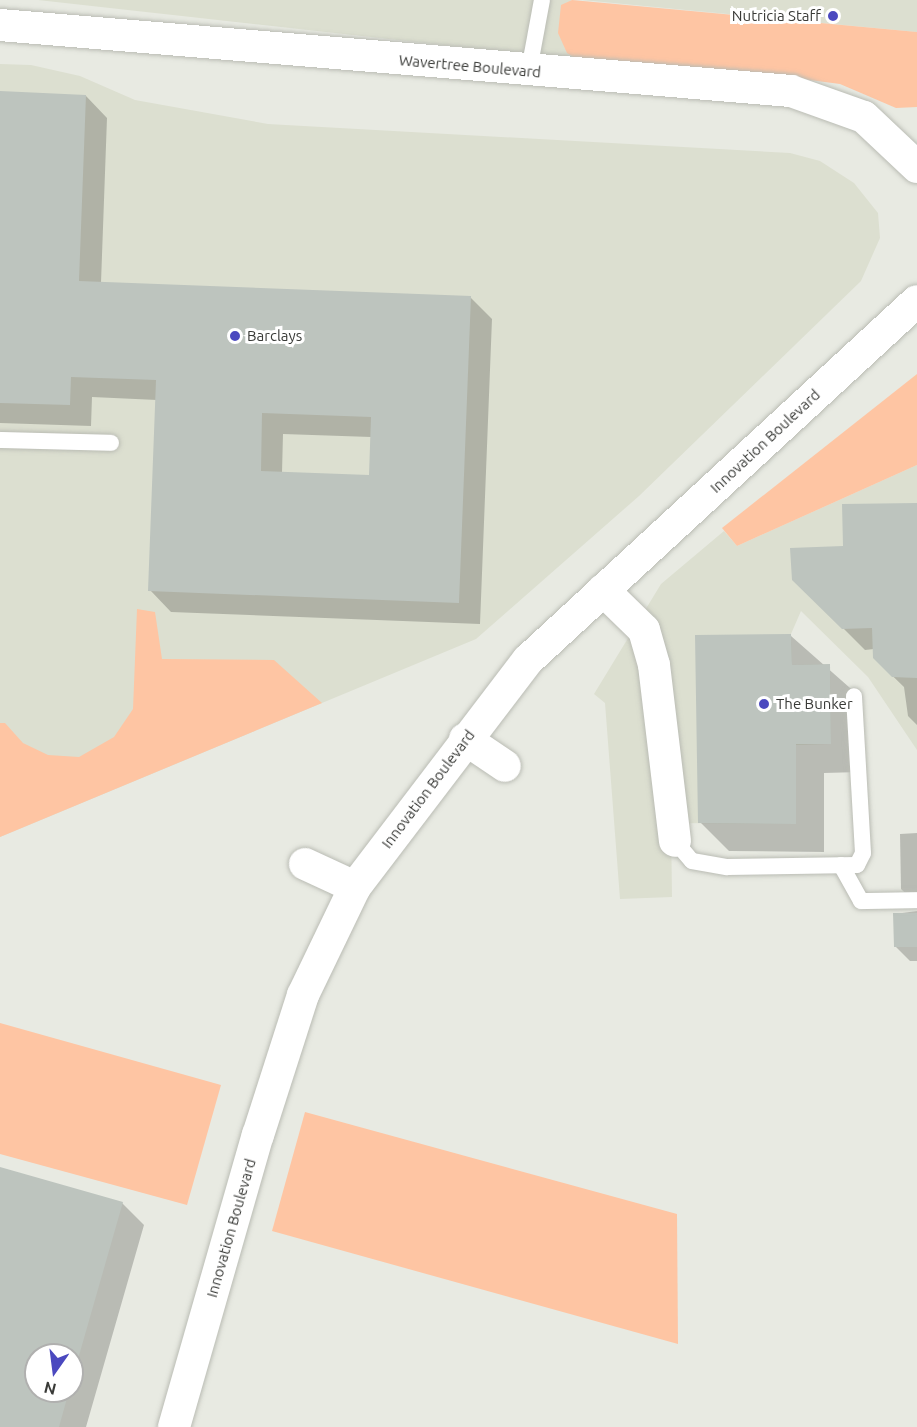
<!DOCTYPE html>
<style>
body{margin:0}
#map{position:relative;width:917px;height:1427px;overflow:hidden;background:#e8eae2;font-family:Ubuntu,sans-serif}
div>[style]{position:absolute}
.built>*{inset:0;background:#dcdfd0}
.green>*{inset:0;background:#fec5a3}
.shadow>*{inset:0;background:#0003}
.building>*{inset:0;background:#bdc4be}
.roads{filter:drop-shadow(0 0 2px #babcb4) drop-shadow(0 0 2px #babcb4)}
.service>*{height:16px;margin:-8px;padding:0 8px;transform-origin:8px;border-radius:8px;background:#fff}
.minor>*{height:32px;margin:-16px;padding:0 16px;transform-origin:16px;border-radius:16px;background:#fff}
.dots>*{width:16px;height:16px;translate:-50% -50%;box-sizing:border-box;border:3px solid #fff;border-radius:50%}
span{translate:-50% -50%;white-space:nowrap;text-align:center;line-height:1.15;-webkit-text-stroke:6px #fff;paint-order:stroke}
.poi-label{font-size:15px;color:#393a37}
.right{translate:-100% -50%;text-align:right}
.left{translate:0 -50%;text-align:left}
.street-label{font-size:15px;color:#393a37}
.north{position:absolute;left:24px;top:1343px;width:60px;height:60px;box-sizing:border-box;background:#fff;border:2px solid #b0b0af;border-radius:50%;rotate:194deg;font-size:16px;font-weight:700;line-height:24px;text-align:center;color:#393a37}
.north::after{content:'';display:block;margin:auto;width:21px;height:27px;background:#4b49bf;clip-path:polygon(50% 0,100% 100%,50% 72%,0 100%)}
</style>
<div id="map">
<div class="built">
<div style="clip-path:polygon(38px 0,572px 0,561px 6px,578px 60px)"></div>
<div style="clip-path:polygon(582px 0,917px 0,917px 32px)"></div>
<div style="clip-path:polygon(0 64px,31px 65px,80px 76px,135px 100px,268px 124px,790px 153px,820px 161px,854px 183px,878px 213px,880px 238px,861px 281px,639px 496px,476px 639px,0 837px)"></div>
<div style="clip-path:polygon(917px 465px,917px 750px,868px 677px,801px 611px,791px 634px,792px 665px,830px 664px,831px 744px,796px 745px,796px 824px,671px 823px,672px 897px,620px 899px,605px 703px,594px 694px,661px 584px,724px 531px,737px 546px)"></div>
</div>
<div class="green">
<div style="clip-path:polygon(572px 0,917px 32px,917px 107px,896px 108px,840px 84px,740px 71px,578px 60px,567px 53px,558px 33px,561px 5px)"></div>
<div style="clip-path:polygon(917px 374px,917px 465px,737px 546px,722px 528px)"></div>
<div style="clip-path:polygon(137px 609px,155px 612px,162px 659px,274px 660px,322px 703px,0 837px,0 723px,5px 723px,23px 743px,48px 755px,79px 757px,114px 737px,133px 709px)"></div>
<div style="clip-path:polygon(0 1023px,221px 1085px,187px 1205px,0 1154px)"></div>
<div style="clip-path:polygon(305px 1112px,677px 1214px,678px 1344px,272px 1231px)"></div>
</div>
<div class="shadow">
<div style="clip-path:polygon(evenodd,0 93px,86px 96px,107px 118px,101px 283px,470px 297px,492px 319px,480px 624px,171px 612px,150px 590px,157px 400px,92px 397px,91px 426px,0 423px,0 93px,283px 434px,371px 437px,370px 476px,282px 473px,283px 434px)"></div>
<div style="clip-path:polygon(917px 504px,917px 725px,908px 716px,904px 687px,874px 658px,874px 649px,865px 650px,794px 579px)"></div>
<div style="clip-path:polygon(791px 636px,858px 695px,860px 772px,824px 773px,824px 852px,729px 851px,700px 822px)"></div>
<div style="clip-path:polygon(917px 833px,917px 904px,901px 889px,900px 834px)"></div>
<div style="clip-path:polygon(917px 911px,917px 961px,910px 961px,895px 946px,895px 914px)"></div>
<div style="clip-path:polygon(evenodd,0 1171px,122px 1203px,144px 1225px,86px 1427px,0 1427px,0 1171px,36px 1355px,72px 1355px,72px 1391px,36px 1391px,36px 1355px)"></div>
</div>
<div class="building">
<div style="clip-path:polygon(evenodd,0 91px,86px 95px,79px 281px,471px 296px,459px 603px,148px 591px,156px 380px,71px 377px,70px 405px,0 403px,0 91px,262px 413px,371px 417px,369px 475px,261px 471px,262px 413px)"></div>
<div style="clip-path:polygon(917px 503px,917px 678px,892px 677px,873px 658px,872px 628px,842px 629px,792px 580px,790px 548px,843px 546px,842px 504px)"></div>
<div style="clip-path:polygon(791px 634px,792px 665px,830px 664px,831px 744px,796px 744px,796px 824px,698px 823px,695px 635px)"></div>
<div style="clip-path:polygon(893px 913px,917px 913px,917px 947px,894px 947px)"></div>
<div style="clip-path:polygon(0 1167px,123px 1202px,72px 1380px,72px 1355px,36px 1355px,36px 1391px,69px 1391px,59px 1427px,0 1427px)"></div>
</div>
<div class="roads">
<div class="service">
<div style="left:529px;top:70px;width:71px;rotate:-79.5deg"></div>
<div style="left:0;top:440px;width:111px;rotate:1.5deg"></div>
<div style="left:675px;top:841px;width:26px;rotate:50deg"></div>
<div style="left:692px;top:861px;width:36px;rotate:10deg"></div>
<div style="left:727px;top:867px;width:130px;rotate:-0.9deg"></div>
<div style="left:857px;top:865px;width:13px;rotate:-63deg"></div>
<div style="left:863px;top:853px;width:157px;rotate:-93.3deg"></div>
<div style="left:841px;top:865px;width:41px;rotate:60.9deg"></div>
<div style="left:861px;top:901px;width:56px;rotate:-1deg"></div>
</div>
<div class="minor">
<div style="left:0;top:25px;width:794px;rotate:4.77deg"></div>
<div style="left:791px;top:91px;width:77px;rotate:19.6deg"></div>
<div style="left:864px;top:117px;width:73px;rotate:43.3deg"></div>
<div style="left:603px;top:590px;width:57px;rotate:44.3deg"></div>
<div style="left:644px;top:630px;width:36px;rotate:74deg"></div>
<div style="left:654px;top:665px;width:177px;rotate:83.2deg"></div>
<div style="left:465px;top:739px;width:48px;rotate:34deg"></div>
<div style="left:305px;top:864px;width:55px;rotate:24.7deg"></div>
<div style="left:174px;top:1427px;width:304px;rotate:-74deg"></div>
<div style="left:258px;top:1135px;width:147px;rotate:-72.2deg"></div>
<div style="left:303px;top:995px;width:120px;rotate:-64.3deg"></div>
<div style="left:355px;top:887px;width:285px;rotate:-52.7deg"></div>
<div style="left:528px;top:660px;width:529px;rotate:-42.7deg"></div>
</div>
</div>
<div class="dots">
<div style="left:833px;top:16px;background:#4b49bf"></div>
<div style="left:235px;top:336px;background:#4b49bf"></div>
<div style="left:764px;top:704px;background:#4b49bf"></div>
</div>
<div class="poi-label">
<span class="right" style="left:821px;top:16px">Nutricia Staff</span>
<span class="left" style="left:247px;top:336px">Barclays</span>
<span class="left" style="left:776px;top:704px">The Bunker</span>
</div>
<div class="street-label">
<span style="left:470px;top:66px;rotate:5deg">Wavertree Boulevard</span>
<span style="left:765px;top:441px;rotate:-43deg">Innovation Boulevard</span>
<span style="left:428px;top:789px;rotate:-53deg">Innovation Boulevard</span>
<span style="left:231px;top:1228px;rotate:-74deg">Innovation Boulevard</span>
</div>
<div class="north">N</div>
</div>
